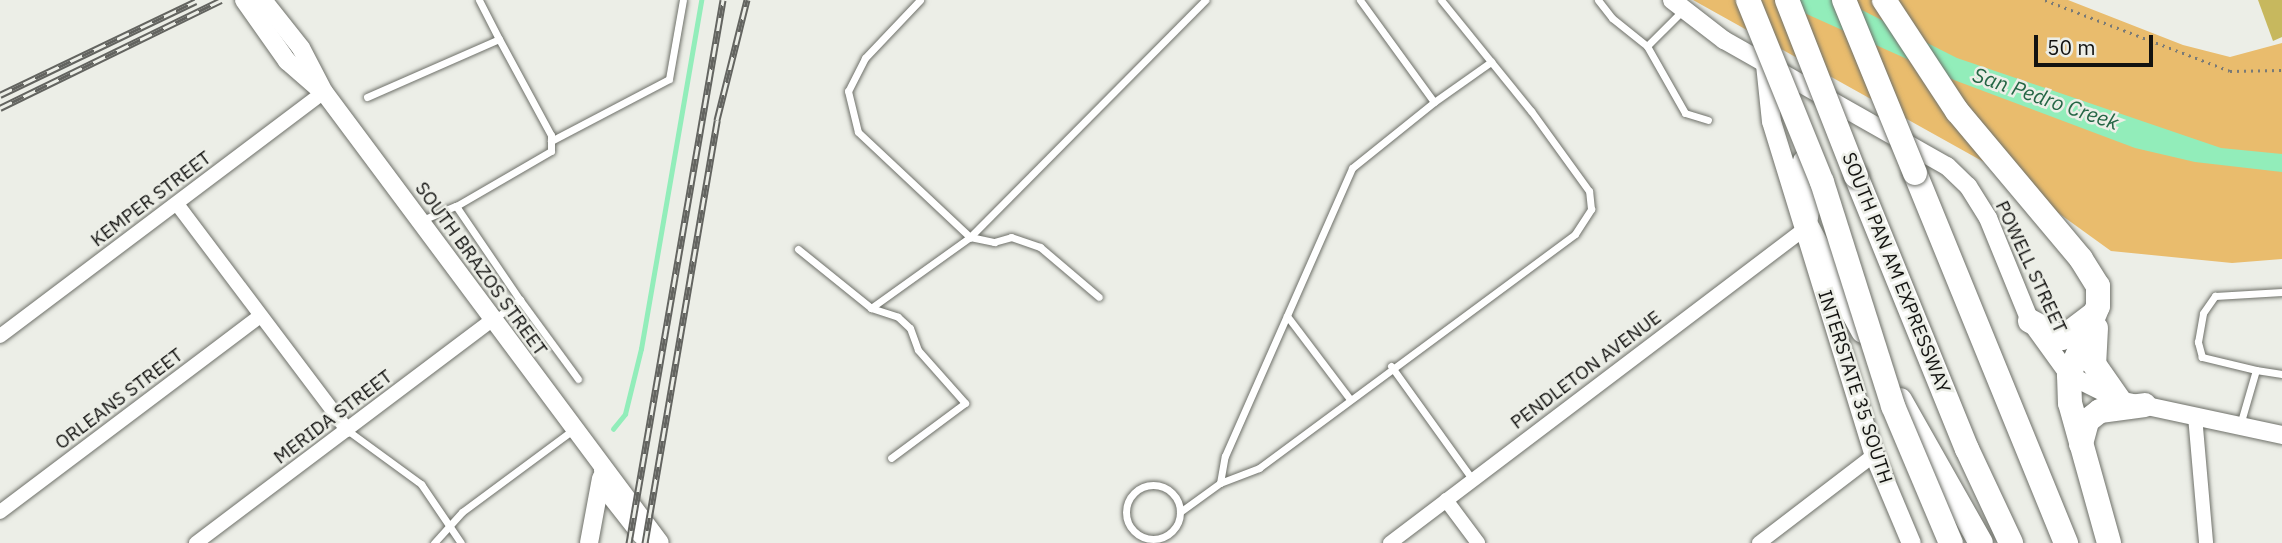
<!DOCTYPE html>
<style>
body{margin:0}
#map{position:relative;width:2282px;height:543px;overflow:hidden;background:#eceee7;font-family:"IBM Plex Sans",sans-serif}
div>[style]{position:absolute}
.green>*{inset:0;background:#e9bc6d}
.water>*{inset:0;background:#92edba}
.stream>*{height:4.5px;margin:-2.25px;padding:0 2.25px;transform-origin:2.25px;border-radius:2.25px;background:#92edba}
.building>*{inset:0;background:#c7b85e}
.path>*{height:2.5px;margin-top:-1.25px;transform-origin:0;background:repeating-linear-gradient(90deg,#797a76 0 2px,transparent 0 7px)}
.roads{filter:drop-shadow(0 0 2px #6e7069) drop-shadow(0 0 2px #6e7069)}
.service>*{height:7px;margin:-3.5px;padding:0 3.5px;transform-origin:3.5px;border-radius:3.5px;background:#fff}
.service>.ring{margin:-3.5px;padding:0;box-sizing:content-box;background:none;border:7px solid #fff;border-radius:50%}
.minor>*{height:14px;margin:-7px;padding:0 7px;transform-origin:7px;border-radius:7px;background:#fff}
.tertiary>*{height:18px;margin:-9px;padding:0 9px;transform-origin:9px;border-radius:9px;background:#fff}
.secondary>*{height:19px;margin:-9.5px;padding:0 9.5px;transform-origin:9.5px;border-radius:9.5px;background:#fff}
.motorway>*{height:24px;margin:-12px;padding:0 12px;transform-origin:12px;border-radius:12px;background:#fff}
.rail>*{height:7px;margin-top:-3.5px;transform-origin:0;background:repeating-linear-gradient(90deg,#eceee7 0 13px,#636460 0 26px);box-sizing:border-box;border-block:2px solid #636460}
.bridges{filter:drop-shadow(0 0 2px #6e7069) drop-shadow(0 0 2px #6e7069)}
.motorway-bridge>*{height:24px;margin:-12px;padding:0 12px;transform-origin:12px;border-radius:12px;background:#fff}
span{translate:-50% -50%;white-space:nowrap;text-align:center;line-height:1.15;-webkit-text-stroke:5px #eceee7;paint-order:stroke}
.street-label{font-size:19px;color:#131311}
.water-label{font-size:21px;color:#246645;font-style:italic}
.scale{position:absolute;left:2034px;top:35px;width:119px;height:32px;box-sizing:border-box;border:4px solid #131311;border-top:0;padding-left:9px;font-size:21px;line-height:24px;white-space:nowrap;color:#131311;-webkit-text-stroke:5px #eceee7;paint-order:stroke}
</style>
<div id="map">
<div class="green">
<div style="clip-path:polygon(1693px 0,2068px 0,2183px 45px,2230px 57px,2282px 43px,2282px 259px,2232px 263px,2111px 251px,2000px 171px)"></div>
</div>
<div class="water">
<div style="clip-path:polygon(1775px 0,1842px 0,1957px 58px,2221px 148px,2282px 154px,2282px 172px,2195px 162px,2135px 148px,1954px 80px)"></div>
</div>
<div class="stream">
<div style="left:613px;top:429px;width:19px;rotate:-51deg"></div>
<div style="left:625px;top:414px;width:67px;rotate:-76.2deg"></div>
<div style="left:641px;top:349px;width:354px;rotate:-80.2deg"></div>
</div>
<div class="building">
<div style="clip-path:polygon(2258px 0,2282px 0,2282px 37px,2273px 41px)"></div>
</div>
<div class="path">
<div style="left:2045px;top:0;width:198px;rotate:21deg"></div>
<div style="left:2230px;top:71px;width:52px;rotate:-1.1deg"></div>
</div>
<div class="roads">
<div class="service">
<div style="left:479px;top:0;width:44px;rotate:62.9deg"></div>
<div style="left:920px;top:0;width:80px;rotate:133.5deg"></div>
<div style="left:865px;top:58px;width:37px;rotate:117deg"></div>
<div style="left:848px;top:91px;width:42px;rotate:76.3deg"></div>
<div style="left:858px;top:132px;width:154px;rotate:43.2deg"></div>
<div style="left:970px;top:237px;width:25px;rotate:12deg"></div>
<div style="left:994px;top:242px;width:18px;rotate:-16deg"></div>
<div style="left:1011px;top:237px;width:31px;rotate:19deg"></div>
<div style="left:1040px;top:247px;width:77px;rotate:40.3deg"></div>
<div style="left:1598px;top:0;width:23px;rotate:52deg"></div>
<div style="left:1612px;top:18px;width:45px;rotate:38.7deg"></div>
<div style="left:1647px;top:46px;width:77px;rotate:60.4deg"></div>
<div style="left:1685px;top:113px;width:24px;rotate:17deg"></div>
<div style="left:1647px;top:46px;width:51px;rotate:-45deg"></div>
<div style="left:367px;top:97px;width:144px;rotate:-23.7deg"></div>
<div style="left:499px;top:39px;width:109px;rotate:61.6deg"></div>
<div style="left:551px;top:135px;width:16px;rotate:90deg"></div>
<div style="left:551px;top:151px;width:110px;rotate:149.9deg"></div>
<div style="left:456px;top:206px;width:114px;rotate:55.8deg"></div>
<div style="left:1434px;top:102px;width:70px;rotate:-35.1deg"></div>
<div style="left:551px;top:141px;width:133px;rotate:-27.7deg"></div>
<div style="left:669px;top:79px;width:80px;rotate:-80deg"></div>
<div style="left:420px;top:221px;width:39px;rotate:-23deg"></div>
<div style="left:798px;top:249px;width:94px;rotate:38.9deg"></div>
<div style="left:871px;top:308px;width:122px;rotate:-35.6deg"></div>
<div style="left:970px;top:237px;width:334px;rotate:-45.2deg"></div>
<div style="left:871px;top:308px;width:28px;rotate:18deg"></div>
<div style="left:898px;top:317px;width:16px;rotate:43deg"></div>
<div style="left:910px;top:328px;width:23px;rotate:70deg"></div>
<div style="left:918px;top:350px;width:71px;rotate:48.4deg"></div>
<div style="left:965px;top:403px;width:92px;rotate:143.4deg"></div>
<div style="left:1287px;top:316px;width:103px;rotate:52.9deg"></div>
<div style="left:493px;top:320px;width:34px;rotate:-37deg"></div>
<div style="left:520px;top:300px;width:98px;rotate:53.7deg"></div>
<div style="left:1391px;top:366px;width:140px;rotate:54.3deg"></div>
<div style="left:2256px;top:370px;width:26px;rotate:9deg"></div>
<div style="left:2240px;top:425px;width:57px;rotate:-73.8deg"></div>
<div style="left:2256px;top:370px;width:56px;rotate:-166.5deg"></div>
<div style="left:2202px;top:357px;width:16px;rotate:-105deg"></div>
<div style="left:2198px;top:342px;width:29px;rotate:-80deg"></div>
<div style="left:2203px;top:313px;width:21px;rotate:-55deg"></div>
<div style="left:2215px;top:296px;width:67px;rotate:-3.4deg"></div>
<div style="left:347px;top:430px;width:92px;rotate:36.1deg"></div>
<div style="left:421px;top:484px;width:71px;rotate:55.9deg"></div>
<div style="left:1220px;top:483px;width:42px;rotate:-21deg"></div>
<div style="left:1259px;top:468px;width:393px;rotate:-36.5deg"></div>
<div style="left:1575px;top:234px;width:30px;rotate:-57deg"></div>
<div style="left:1591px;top:209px;width:18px;rotate:-96deg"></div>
<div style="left:1589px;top:191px;width:99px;rotate:-125.9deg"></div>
<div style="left:1531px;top:111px;width:143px;rotate:-129deg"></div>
<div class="ring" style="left:1126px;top:485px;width:47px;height:47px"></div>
<div style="left:1180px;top:512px;width:49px;rotate:-35.9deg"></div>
<div style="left:1220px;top:483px;width:27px;rotate:-80deg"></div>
<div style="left:1225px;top:456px;width:315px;rotate:-66.2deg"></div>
<div style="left:1352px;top:168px;width:105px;rotate:-38.8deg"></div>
<div style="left:1434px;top:102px;width:126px;rotate:-126deg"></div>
<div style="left:434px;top:543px;width:42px;rotate:-47.9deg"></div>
<div style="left:462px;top:512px;width:138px;rotate:-36.5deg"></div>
</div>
<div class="minor">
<div style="left:177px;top:204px;width:283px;rotate:53deg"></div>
<div style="left:0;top:336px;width:406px;rotate:-37deg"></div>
<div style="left:2195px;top:416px;width:127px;rotate:85deg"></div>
<div style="left:1446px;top:500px;width:54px;rotate:53.3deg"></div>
<div style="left:0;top:512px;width:326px;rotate:-37deg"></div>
<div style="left:196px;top:543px;width:371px;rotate:-37deg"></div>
<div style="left:1390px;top:543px;width:523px;rotate:-37.15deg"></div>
<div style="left:1759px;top:543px;width:145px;rotate:-37.4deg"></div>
</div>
<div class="tertiary">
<div style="left:244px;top:0;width:75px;rotate:54.8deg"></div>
<div style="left:287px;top:61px;width:38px;rotate:41deg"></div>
<div style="left:263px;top:0;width:61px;rotate:51.6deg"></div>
<div style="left:301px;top:48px;width:50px;rotate:62.4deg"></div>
<div style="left:324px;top:92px;width:562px;rotate:53.31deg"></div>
<div style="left:1672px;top:0;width:66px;rotate:37.6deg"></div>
<div style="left:1724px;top:40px;width:256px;rotate:29.5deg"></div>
<div style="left:1947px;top:166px;width:29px;rotate:44deg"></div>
<div style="left:1968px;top:186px;width:38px;rotate:58deg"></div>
<div style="left:1988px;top:218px;width:111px;rotate:67.8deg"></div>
<div style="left:2030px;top:321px;width:67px;rotate:54.2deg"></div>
<div style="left:2069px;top:375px;width:56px;rotate:26.6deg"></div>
<div style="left:2119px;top:400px;width:167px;rotate:12.1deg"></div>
<div style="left:603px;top:471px;width:24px;rotate:75deg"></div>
<div style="left:609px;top:494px;width:53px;rotate:51.8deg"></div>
<div style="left:589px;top:543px;width:66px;rotate:-79.5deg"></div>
</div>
<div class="secondary">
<div style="left:1765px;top:64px;width:57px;rotate:84deg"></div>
<div style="left:1771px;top:121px;width:350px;rotate:72.9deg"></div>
<div style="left:1874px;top:455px;width:95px;rotate:67.2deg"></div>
<div style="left:1802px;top:160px;width:34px;rotate:73deg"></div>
<div style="left:1812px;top:192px;width:33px;rotate:99deg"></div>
</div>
<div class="motorway">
<div style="left:1884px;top:0;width:133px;rotate:56.7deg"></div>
<div style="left:1957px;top:111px;width:193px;rotate:50deg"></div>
<div style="left:2081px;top:259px;width:32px;rotate:58deg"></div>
<div style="left:2098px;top:286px;width:20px;rotate:90deg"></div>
<div style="left:2098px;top:306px;width:75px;rotate:112.8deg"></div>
<div style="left:2069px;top:375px;width:28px;rotate:88deg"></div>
<div style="left:2070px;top:403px;width:145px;rotate:74.4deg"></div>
<div style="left:1915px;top:173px;width:400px;rotate:67.8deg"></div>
<div style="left:1856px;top:176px;width:295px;rotate:67.9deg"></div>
<div style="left:1967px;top:449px;width:104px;rotate:64.9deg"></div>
<div style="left:1807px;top:227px;width:118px;rotate:61.7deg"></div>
<div style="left:2030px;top:321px;width:36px;rotate:28deg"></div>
<div style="left:2062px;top:338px;width:38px;rotate:-37deg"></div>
<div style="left:2096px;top:328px;width:36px;rotate:93deg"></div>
<div style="left:2094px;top:364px;width:44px;rotate:55.2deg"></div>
<div style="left:1900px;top:400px;width:164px;rotate:60.5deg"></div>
<div style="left:2081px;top:444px;width:24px;rotate:-75deg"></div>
<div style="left:2087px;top:421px;width:16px;rotate:-38deg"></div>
<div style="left:2100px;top:411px;width:45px;rotate:-7.6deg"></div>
</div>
</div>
<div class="rail">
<div style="left:0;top:95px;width:217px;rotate:-25.6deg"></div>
<div style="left:0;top:108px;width:246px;rotate:-26deg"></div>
<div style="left:629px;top:543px;width:551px;rotate:-80.18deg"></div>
<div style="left:645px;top:543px;width:429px;rotate:-80.3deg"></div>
<div style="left:717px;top:120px;width:124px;rotate:-76deg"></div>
</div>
<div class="bridges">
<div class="motorway-bridge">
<div style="left:1748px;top:0;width:196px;rotate:67.9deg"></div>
<div style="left:1822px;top:182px;width:235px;rotate:72.4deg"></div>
<div style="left:1893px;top:406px;width:149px;rotate:67.1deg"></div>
<div style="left:1787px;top:0;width:189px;rotate:68.6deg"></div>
<div style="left:1844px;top:0;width:187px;rotate:67.7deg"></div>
</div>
</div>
<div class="street-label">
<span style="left:151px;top:199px;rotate:-37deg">KEMPER STREET</span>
<span style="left:2031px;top:267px;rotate:65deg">POWELL STREET</span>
<span style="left:481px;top:269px;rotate:54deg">SOUTH BRAZOS STREET</span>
<span style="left:1896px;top:273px;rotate:68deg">SOUTH PAN AM EXPRESSWAY</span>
<span style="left:1586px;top:370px;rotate:-37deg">PENDLETON AVENUE</span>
<span style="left:1855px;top:387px;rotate:72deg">INTERSTATE 35 SOUTH</span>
<span style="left:119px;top:399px;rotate:-37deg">ORLEANS STREET</span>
<span style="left:333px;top:417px;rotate:-37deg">MERIDA STREET</span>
</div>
<div class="water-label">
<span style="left:2046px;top:98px;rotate:19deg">San Pedro Creek</span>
</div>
<div class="scale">50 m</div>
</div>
